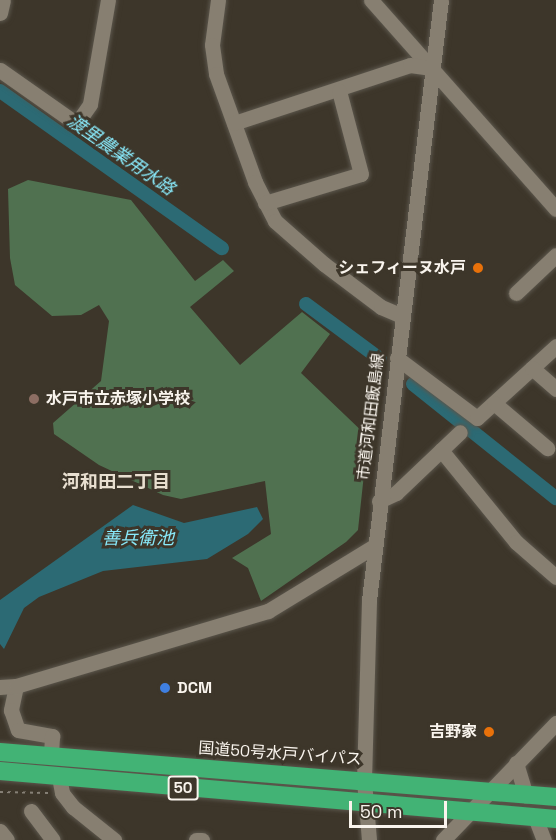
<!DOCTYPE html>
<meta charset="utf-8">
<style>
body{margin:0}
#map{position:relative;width:556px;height:840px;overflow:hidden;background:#3d362a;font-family:"Space Grotesk","Noto Sans JP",sans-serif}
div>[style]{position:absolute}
.forest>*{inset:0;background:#507150}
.water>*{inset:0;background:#2c6a74}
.canal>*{height:14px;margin:-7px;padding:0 7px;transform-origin:7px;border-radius:7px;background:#2c6a74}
.path>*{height:2px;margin-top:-1px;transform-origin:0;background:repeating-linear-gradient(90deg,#868076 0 3px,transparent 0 7.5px)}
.roads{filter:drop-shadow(0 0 2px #5b564c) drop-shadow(0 0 2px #5b564c)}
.minor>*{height:15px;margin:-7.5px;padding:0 7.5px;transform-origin:7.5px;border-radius:7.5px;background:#877f71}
.highway>*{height:18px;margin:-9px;padding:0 9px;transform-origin:9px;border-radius:9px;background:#42b375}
.dots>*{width:16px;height:16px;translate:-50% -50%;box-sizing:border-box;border:3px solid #3d362a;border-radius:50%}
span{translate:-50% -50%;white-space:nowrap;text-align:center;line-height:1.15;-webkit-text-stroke:6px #3d362a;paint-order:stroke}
.shield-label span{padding:2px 4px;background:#3d362a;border:2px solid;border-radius:4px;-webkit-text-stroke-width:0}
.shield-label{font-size:15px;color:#f9f4ed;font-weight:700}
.poi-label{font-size:16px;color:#f9f4ed;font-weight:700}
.right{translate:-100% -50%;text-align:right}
.left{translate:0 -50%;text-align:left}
.street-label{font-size:16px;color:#f9f4ed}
.water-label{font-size:18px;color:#88e9fa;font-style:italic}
.neighbourhood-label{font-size:18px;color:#e8dfd0;font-weight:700}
.scale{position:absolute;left:349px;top:801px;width:98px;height:27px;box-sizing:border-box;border:3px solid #f9f4ed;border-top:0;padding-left:8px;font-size:18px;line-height:21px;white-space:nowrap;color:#f9f4ed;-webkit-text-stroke:4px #3d362a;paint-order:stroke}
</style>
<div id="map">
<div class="forest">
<div style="clip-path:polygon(28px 180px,131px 200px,195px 281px,223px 260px,234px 271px,190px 307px,240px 365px,302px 312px,330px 334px,301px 373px,368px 437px,358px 530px,346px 542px,261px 601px,248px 568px,232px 558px,271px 534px,265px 481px,181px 499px,163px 495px,99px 465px,54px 434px,53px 423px,101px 381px,109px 321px,99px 305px,81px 315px,52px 316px,15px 285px,10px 258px,8px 189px)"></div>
</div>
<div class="water">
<div style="clip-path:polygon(133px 505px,184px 523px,257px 507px,263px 519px,248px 534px,207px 559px,103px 571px,39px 597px,24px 608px,4px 649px,0 644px,0 600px)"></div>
</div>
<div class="canal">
<div style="left:0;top:91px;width:272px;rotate:35.3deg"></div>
<div style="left:306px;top:304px;width:92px;rotate:36.6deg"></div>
<div style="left:413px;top:384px;width:183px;rotate:38.6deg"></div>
</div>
<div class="path">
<div style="left:0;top:792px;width:48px;rotate:1.2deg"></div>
</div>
<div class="roads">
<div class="minor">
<div style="left:218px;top:0;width:45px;rotate:97.6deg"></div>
<div style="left:212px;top:45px;width:29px;rotate:82deg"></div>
<div style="left:216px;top:74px;width:115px;rotate:70.1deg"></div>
<div style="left:255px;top:182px;width:44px;rotate:62.9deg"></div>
<div style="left:275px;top:221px;width:65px;rotate:41.3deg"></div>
<div style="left:324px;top:264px;width:71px;rotate:37deg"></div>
<div style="left:381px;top:307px;width:23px;rotate:23deg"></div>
<div style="left:371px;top:0;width:279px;rotate:48.5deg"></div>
<div style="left:0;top:13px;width:13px;rotate:-77deg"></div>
<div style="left:0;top:70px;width:90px;rotate:35.1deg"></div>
<div style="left:74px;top:122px;width:5px;rotate:-22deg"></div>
<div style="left:79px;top:120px;width:19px;rotate:-55deg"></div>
<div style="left:90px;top:104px;width:106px;rotate:-80.2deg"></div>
<div style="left:234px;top:123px;width:185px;rotate:-18.2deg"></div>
<div style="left:410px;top:65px;width:22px;rotate:8deg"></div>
<div style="left:265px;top:203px;width:100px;rotate:-16.8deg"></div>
<div style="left:361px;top:174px;width:86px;rotate:-104.8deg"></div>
<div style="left:516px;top:293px;width:55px;rotate:-43.5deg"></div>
<div style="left:397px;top:358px;width:100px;rotate:36.9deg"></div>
<div style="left:477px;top:418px;width:107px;rotate:-42.3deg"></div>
<div style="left:532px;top:368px;width:32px;rotate:41deg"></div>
<div style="left:494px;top:403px;width:70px;rotate:40.3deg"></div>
<div style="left:441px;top:450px;width:119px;rotate:50.8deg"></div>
<div style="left:516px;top:542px;width:53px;rotate:41.2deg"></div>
<div style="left:379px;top:501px;width:19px;rotate:-25deg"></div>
<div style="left:396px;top:493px;width:88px;rotate:-43.6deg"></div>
<div style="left:16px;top:686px;width:25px;rotate:102deg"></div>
<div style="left:11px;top:710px;width:21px;rotate:71deg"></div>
<div style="left:18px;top:730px;width:35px;rotate:10deg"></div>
<div style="left:52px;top:736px;width:20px;rotate:93deg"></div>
<div style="left:0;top:687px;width:16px;rotate:-4deg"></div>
<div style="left:16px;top:686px;width:263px;rotate:-16.6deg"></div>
<div style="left:268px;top:611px;width:123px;rotate:-31.4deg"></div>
<div style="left:516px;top:763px;width:34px;rotate:73deg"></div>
<div style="left:59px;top:777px;width:16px;rotate:79deg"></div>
<div style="left:62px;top:793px;width:18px;rotate:52deg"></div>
<div style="left:73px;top:807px;width:53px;rotate:38.8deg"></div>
<div style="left:31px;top:811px;width:36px;rotate:53deg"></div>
<div style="left:535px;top:817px;width:25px;rotate:69deg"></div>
<div style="left:0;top:831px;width:11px;rotate:52deg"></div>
<div style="left:196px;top:840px;width:6px"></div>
<div style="left:369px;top:840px;width:60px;rotate:-94.8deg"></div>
<div style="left:364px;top:780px;width:180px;rotate:-88.4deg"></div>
<div style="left:369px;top:600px;width:604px;rotate:-83.16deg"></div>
<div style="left:443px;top:840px;width:163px;rotate:-46deg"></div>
</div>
<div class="highway">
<div style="left:0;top:752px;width:558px;rotate:4.63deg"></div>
<div style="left:0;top:771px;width:558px;rotate:4.93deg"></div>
</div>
</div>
<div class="dots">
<div style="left:478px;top:268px;background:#e8710a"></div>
<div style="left:34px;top:399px;background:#8d6e63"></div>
<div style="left:165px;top:688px;background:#3f7fe0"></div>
<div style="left:489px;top:732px;background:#e8710a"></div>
</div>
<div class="shield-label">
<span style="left:183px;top:788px">50</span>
</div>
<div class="poi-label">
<span class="right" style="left:466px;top:268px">シェフィーヌ水戸</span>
<span class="left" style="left:46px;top:399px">水戸市立赤塚小学校</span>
<span class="left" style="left:177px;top:688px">DCM</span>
<span class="right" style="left:477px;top:732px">吉野家</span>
</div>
<div class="street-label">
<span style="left:371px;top:417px;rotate:-83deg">市道河和田飯島線</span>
<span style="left:280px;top:754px;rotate:4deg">国道50号水戸バイパス</span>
</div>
<div class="water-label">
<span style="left:121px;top:155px;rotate:35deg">渡里農業用水路</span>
<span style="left:138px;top:538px">善兵衛池</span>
</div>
<div class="neighbourhood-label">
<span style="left:116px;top:482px">河和田二丁目</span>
</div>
<div class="scale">50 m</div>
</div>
